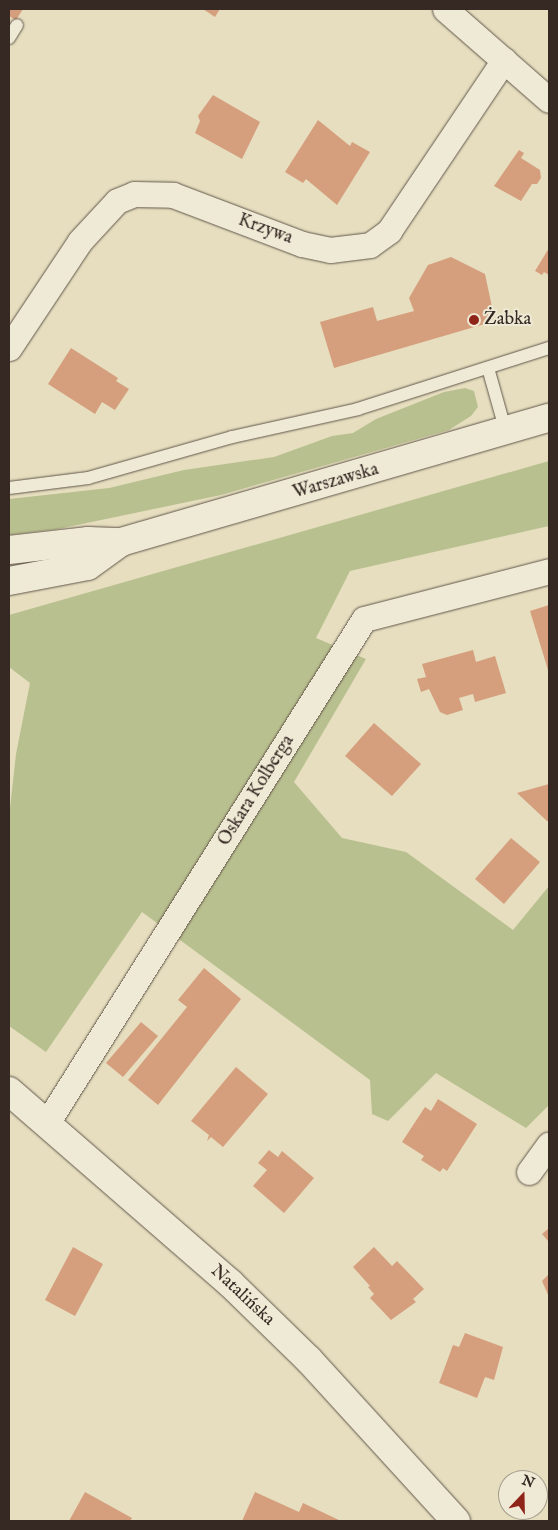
<!DOCTYPE html>
<meta charset="utf-8">
<style>
body{margin:0}
#map{position:relative;width:558px;height:1530px;overflow:hidden;background:#e6debf;font-family:"IM FELL English",serif}
div>[style]{position:absolute}
.green>*{inset:0;background:#b9c08f}
.building>*{inset:0;background:#d59f7e}
.roads{filter:drop-shadow(0 0 1px #62564b) drop-shadow(0 0 1px #62564b)}
.lane>*{height:12px;margin:-6px;padding:0 6px;transform-origin:6px;border-radius:6px;background:#efead5}
.street>*{height:25px;margin:-12.5px;padding:0 12.5px;transform-origin:12.5px;border-radius:12.5px;background:#efead5}
.secondary>*{height:28px;margin:-14px;padding:0 14px;transform-origin:14px;border-radius:14px;background:#efead5}
.dots>*{width:14px;height:14px;translate:-50% -50%;box-sizing:border-box;border:2px solid #efead5;border-radius:50%}
span{translate:-50% -50%;white-space:nowrap;text-align:center;line-height:1.15;-webkit-text-stroke:4px #efead5;paint-order:stroke}
.street-label{font-size:18px;color:#362924}
.poi-label{font-size:18px;color:#362924}
.left{translate:0 -50%;text-align:left}
.frame{position:absolute;inset:0;border:10px solid #362924;pointer-events:none}
.north{position:absolute;left:498px;top:1470px;width:50px;height:50px;box-sizing:border-box;background:#efead5;border:1px solid #a59d8e;border-radius:50%;rotate:21deg;font-size:14px;font-weight:700;line-height:20px;text-align:center;color:#362924}
.north::after{content:'';display:block;margin:auto;width:18px;height:22px;background:#8f2418;clip-path:polygon(50% 0,100% 100%,50% 72%,0 100%)}
</style>
<div id="map">
<div class="green">
<div style="clip-path:polygon(465px 388px,474px 391px,478px 407px,471px 416px,449px 430px,221px 495px,58px 529px,9px 535px,9px 499px,109px 488px,184px 470px,274px 457px,332px 436px,353px 433px,376px 419px,444px 392px)"></div>
<div style="clip-path:polygon(549px 461px,549px 526px,350px 571px,316px 638px,366px 659px,294px 782px,342px 838px,406px 852px,513px 930px,549px 886px,549px 1105px,526px 1128px,436px 1073px,388px 1121px,372px 1114px,370px 1080px,142px 912px,46px 1052px,9px 1026px,9px 817px,16px 754px,30px 683px,9px 667px,9px 615px)"></div>
</div>
<div class="building">
<div style="clip-path:polygon(9px 9px,23px 9px,16px 20px,9px 16px)"></div>
<div style="clip-path:polygon(203px 9px,220px 9px,215px 17px)"></div>
<div style="clip-path:polygon(213px 95px,260px 122px,242px 159px,195px 133px,200px 121px,198px 116px)"></div>
<div style="clip-path:polygon(318px 120px,350px 146px,352px 142px,370px 152px,337px 205px,306px 179px,303px 183px,285px 172px)"></div>
<div style="clip-path:polygon(519px 150px,524px 153px,521px 158px,540px 170px,541px 178px,537px 184px,532px 184px,521px 201px,494px 186px)"></div>
<div style="clip-path:polygon(549px 248px,549px 275px,544px 272px,542px 275px,535px 271px)"></div>
<div style="clip-path:polygon(451px 257px,485px 274px,495px 321px,334px 368px,320px 322px,373px 307px,377px 321px,414px 311px,409px 298px,428px 265px)"></div>
<div style="clip-path:polygon(71px 348px,118px 378px,116px 381px,129px 389px,115px 410px,102px 402px,95px 414px,48px 384px)"></div>
<div style="clip-path:polygon(549px 605px,549px 669px,548px 670px,530px 611px)"></div>
<div style="clip-path:polygon(473px 650px,476px 662px,495px 656px,506px 693px,475px 702px,473px 694px,459px 698px,463px 710px,447px 715px,440px 712px,429px 689px,421px 692px,417px 679px,426px 677px,422px 664px)"></div>
<div style="clip-path:polygon(374px 723px,421px 764px,392px 796px,345px 756px)"></div>
<div style="clip-path:polygon(549px 784px,549px 821px,547px 821px,517px 793px)"></div>
<div style="clip-path:polygon(511px 838px,540px 862px,504px 904px,475px 879px)"></div>
<div style="clip-path:polygon(204px 968px,241px 999px,158px 1105px,128px 1080px,187px 1007px,178px 1000px)"></div>
<div style="clip-path:polygon(141px 1022px,158px 1036px,123px 1077px,106px 1063px)"></div>
<div style="clip-path:polygon(236px 1067px,268px 1094px,223px 1147px,211px 1137px,207px 1141px,209px 1135px,191px 1121px)"></div>
<div style="clip-path:polygon(438px 1099px,477px 1124px,447px 1171px,443px 1168px,440px 1172px,421px 1160px,424px 1156px,402px 1142px,425px 1107px,431px 1111px)"></div>
<div style="clip-path:polygon(269px 1150px,278px 1157px,282px 1151px,314px 1178px,284px 1213px,253px 1186px,267px 1170px,258px 1163px)"></div>
<div style="clip-path:polygon(549px 1228px,549px 1242px,542px 1234px)"></div>
<div style="clip-path:polygon(73px 1247px,103px 1264px,75px 1316px,45px 1300px)"></div>
<div style="clip-path:polygon(374px 1247px,392px 1266px,397px 1261px,424px 1289px,413px 1299px,416px 1302px,391px 1320px,370px 1298px,374px 1294px,368px 1287px,370px 1286px,353px 1267px)"></div>
<div style="clip-path:polygon(549px 1274px,549px 1297px,542px 1281px)"></div>
<div style="clip-path:polygon(465px 1333px,503px 1347px,494px 1380px,485px 1377px,477px 1398px,439px 1383px,453px 1345px,459px 1347px)"></div>
<div style="clip-path:polygon(85px 1492px,132px 1518px,130px 1521px,69px 1521px)"></div>
<div style="clip-path:polygon(255px 1492px,299px 1512px,303px 1503px,341px 1521px,242px 1521px)"></div>
</div>
<div class="roads">
<div class="lane">
<div style="left:9px;top:38px;width:15px;rotate:-58deg"></div>
<div style="left:488px;top:368px;width:66px;rotate:74.3deg"></div>
<div style="left:9px;top:488px;width:80px;rotate:-7.2deg"></div>
<div style="left:88px;top:478px;width:150px;rotate:-15.9deg"></div>
<div style="left:232px;top:437px;width:129px;rotate:-12.5deg"></div>
<div style="left:358px;top:409px;width:201px;rotate:-17.7deg"></div>
</div>
<div class="street">
<div style="left:445px;top:9px;width:138px;rotate:41.2deg"></div>
<div style="left:9px;top:348px;width:128px;rotate:-56.4deg"></div>
<div style="left:80px;top:241px;width:54px;rotate:-47.2deg"></div>
<div style="left:117px;top:201px;width:18px;rotate:-22deg"></div>
<div style="left:134px;top:194px;width:39px;rotate:1deg"></div>
<div style="left:173px;top:195px;width:138px;rotate:20.8deg"></div>
<div style="left:302px;top:244px;width:29px;rotate:12deg"></div>
<div style="left:330px;top:250px;width:40px;rotate:-7.1deg"></div>
<div style="left:370px;top:245px;width:24px;rotate:-36deg"></div>
<div style="left:389px;top:231px;width:206px;rotate:-56.1deg"></div>
<div style="left:47px;top:1123px;width:595px;rotate:-57.83deg"></div>
<div style="left:364px;top:619px;width:191px;rotate:-14.5deg"></div>
<div style="left:529px;top:1172px;width:34px;rotate:-54deg"></div>
</div>
<div class="secondary">
<div style="left:9px;top:550px;width:80px;rotate:-6.5deg"></div>
<div style="left:88px;top:541px;width:33px;rotate:2deg"></div>
<div style="left:121px;top:542px;width:446px;rotate:-16.2deg"></div>
<div style="left:9px;top:581px;width:80px;rotate:-10.8deg"></div>
<div style="left:88px;top:566px;width:41px;rotate:-36deg"></div>
<div style="left:9px;top:1091px;width:293px;rotate:41deg"></div>
<div style="left:230px;top:1283px;width:110px;rotate:44.3deg"></div>
<div style="left:309px;top:1360px;width:218px;rotate:47.6deg"></div>
</div>
</div>
<div class="dots">
<div style="left:474px;top:320px;background:#8f2418"></div>
</div>
<div class="street-label">
<span style="left:265px;top:230px;rotate:20deg">Krzywa</span>
<span style="left:336px;top:482px;rotate:-16deg">Warszawska</span>
<span style="left:257px;top:791px;rotate:-58deg">Oskara Kolberga</span>
<span style="left:242px;top:1296px;rotate:43deg">Natalińska</span>
</div>
<div class="poi-label">
<span class="left" style="left:484px;top:320px">Żabka</span>
</div>
<div class="frame"></div>
<div class="north">N</div>
</div>
